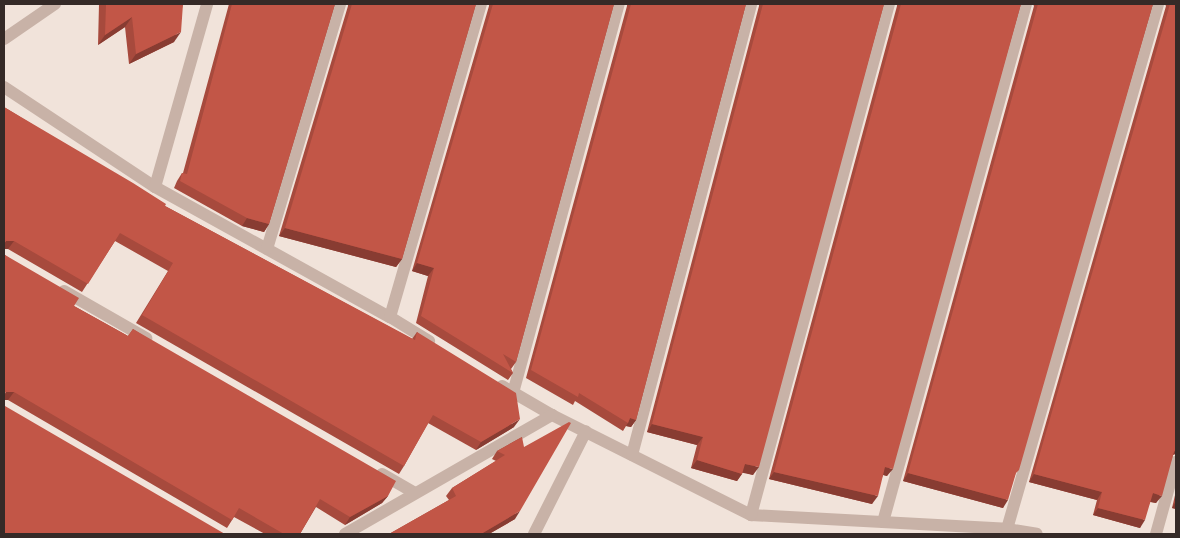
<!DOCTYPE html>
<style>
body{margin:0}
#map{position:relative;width:1180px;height:538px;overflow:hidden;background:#f1e3da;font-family:"Fira Sans Condensed",sans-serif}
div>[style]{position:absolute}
.street>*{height:12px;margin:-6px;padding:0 6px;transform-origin:6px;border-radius:6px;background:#c8b2a7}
.wall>*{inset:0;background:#a74a3d}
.shaded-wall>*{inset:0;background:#883c32}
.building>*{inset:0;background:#c25647}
span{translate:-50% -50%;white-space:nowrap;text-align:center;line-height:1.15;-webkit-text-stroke:4px #f8eee6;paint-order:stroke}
.frame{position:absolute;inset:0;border:5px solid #352a27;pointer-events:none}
</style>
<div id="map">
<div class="street">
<div style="left:4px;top:39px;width:62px;rotate:-34.5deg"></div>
<div style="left:4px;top:87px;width:181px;rotate:33.5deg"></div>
<div style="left:155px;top:187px;width:269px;rotate:29deg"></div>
<div style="left:390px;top:317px;width:46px;rotate:31.6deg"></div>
<div style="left:155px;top:187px;width:190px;rotate:-74.1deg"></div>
<div style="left:267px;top:249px;width:256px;rotate:-73.4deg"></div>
<div style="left:64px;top:291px;width:95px;rotate:29.8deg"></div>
<div style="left:390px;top:317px;width:326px;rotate:-73.8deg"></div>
<div style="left:502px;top:386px;width:58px;rotate:30.1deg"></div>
<div style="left:552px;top:415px;width:223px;rotate:26.7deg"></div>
<div style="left:751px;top:515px;width:256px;rotate:3.1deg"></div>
<div style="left:1007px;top:529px;width:30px;rotate:9deg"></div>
<div style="left:513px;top:393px;width:403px;rotate:-74.8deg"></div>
<div style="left:632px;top:455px;width:466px;rotate:-75.2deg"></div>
<div style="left:382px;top:474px;width:38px;rotate:30deg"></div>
<div style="left:751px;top:515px;width:529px;rotate:-74.89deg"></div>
<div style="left:883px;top:522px;width:537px;rotate:-74.57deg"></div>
<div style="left:1007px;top:529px;width:546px;rotate:-73.95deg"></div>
<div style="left:345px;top:534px;width:239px;rotate:-29.9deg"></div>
<div style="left:534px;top:534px;width:115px;rotate:-63.2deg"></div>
<div style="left:1156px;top:534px;width:75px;rotate:-74.5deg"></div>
</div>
<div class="wall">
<div style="clip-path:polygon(99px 4px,183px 4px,174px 42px,129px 64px,125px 27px,98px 45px)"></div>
<div style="clip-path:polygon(229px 4px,335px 4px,269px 224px,264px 232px,242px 226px,174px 188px,177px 181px,182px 173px,183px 173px)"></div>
<div style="clip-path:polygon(348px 4px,476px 4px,402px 259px,396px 267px,279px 236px,348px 6px)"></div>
<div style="clip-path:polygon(489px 4px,614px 4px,516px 362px,511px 369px,513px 373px,508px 380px,416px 323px,428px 276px,412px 271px,489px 6px)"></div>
<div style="clip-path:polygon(627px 4px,746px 4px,636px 420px,631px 427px,626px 426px,623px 431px,575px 401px,573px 405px,526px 378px,627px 6px)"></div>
<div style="clip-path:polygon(759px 4px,884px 4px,753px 475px,743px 472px,737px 481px,691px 468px,697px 445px,647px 432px,759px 6px)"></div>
<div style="clip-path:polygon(897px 4px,1021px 4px,887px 476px,883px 475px,872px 504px,769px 479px,897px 6px)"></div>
<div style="clip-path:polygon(1033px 4px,1153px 4px,1015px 475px,1003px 508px,903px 481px,1034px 6px)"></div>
<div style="clip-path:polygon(1165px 4px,1176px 4px,1176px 454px,1173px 455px,1156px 503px,1150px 502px,1140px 528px,1093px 515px,1097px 500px,1029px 482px,1166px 6px)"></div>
<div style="clip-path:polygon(4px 107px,165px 206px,412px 339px,417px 332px,514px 427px,476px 450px,428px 423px,404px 466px,399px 474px,136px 323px,168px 271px,115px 241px,82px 292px,8px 249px,4px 249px)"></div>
<div style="clip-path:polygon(5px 255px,74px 306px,128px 336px,133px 329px,388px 496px,382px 503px,345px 525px,316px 507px,300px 534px,265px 534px,234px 517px,227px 528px,8px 400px)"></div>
<div style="clip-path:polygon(522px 437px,515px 519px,489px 534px,389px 534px,449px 500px,446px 496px,452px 488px,496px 461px,492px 459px,497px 451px)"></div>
<div style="clip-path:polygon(1176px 491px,1176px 509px,1172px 508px)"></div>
</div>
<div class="shaded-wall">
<div style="clip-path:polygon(132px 17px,125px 27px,98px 45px,105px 35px)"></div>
<div style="clip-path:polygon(181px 32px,174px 42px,129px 64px,136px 54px)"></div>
<div style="clip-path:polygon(247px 218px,269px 224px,264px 232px,242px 226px)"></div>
<div style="clip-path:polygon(285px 228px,402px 259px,396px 267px,279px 236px)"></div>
<div style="clip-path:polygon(6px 241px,14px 241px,8px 249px,4px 249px,4px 244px)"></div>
<div style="clip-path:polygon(417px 263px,434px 268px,428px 276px,412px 271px)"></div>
<div style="clip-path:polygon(6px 392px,14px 392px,8px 400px,4px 400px,4px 395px)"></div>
<div style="clip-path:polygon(630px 418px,636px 420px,631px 427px,626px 426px,628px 423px)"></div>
<div style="clip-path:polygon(520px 419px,514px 427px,476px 450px,481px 442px)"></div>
<div style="clip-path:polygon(652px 424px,703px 437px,697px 445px,647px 432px)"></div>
<div style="clip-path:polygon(1176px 449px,1176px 454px,1174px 454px,1168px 459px)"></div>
<div style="clip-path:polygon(697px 460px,742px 474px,737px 481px,691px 468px)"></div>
<div style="clip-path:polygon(745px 464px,759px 467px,753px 475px,739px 472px)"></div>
<div style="clip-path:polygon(885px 467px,893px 469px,887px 476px,880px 474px)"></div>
<div style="clip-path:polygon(774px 472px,878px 496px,872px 504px,769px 479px)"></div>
<div style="clip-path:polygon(908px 473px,1008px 500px,1003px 508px,903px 481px)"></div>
<div style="clip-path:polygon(1034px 474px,1102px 492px,1097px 500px,1029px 482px)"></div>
<div style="clip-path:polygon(1153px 493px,1162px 496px,1156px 503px,1147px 501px)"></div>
<div style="clip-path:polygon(388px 496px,382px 503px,345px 525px,350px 517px)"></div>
<div style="clip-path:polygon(1176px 501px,1176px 509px,1172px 508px)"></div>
<div style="clip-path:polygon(1098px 508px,1145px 520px,1140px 528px,1093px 515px)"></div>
<div style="clip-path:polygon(520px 511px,515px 519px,489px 534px,481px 534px)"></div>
</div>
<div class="building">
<div style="clip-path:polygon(106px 4px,183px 4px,181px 32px,136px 54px,132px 17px,105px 35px)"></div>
<div style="clip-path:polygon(232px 4px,335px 4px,269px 224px,247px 218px,180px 181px,182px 173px,187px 174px)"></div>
<div style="clip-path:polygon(352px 4px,476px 4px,402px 259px,285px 228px)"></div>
<div style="clip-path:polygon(493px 4px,614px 4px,516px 362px,503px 354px,513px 373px,421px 316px,434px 268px,417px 263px)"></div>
<div style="clip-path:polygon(631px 4px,746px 4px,636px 420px,630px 418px,628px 423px,579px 393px,578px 397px,531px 370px)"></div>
<div style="clip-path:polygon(763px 4px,884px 4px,759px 467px,745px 464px,742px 474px,697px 460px,703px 437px,652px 424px)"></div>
<div style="clip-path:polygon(901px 4px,1021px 4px,893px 469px,885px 467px,878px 496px,774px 472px)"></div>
<div style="clip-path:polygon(1038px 4px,1153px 4px,1019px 470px,1016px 473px,1008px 500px,908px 473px)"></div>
<div style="clip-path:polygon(1170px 4px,1176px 4px,1176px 449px,1174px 452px,1162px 496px,1153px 493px,1145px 520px,1098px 508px,1102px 492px,1034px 474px)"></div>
<div style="clip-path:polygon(4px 107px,133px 183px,166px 204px,165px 206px,415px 340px,417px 332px,516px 393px,520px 419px,481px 442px,433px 415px,404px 466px,142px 315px,173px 263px,120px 233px,88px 284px,14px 241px,6px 241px,4px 244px)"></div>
<div style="clip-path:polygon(4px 252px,5px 255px,79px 298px,74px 306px,128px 336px,133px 329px,396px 481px,388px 496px,350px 517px,320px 499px,300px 534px,284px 534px,239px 508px,232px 520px,14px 392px,6px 392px,4px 395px)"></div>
<div style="clip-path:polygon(4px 403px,5px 406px,225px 534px,4px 534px)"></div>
<div style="clip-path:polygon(569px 422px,571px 423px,520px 511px,481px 534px,389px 534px,456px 496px,452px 488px,505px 455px,497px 451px,522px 437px,524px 447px)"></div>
</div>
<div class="frame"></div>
</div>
